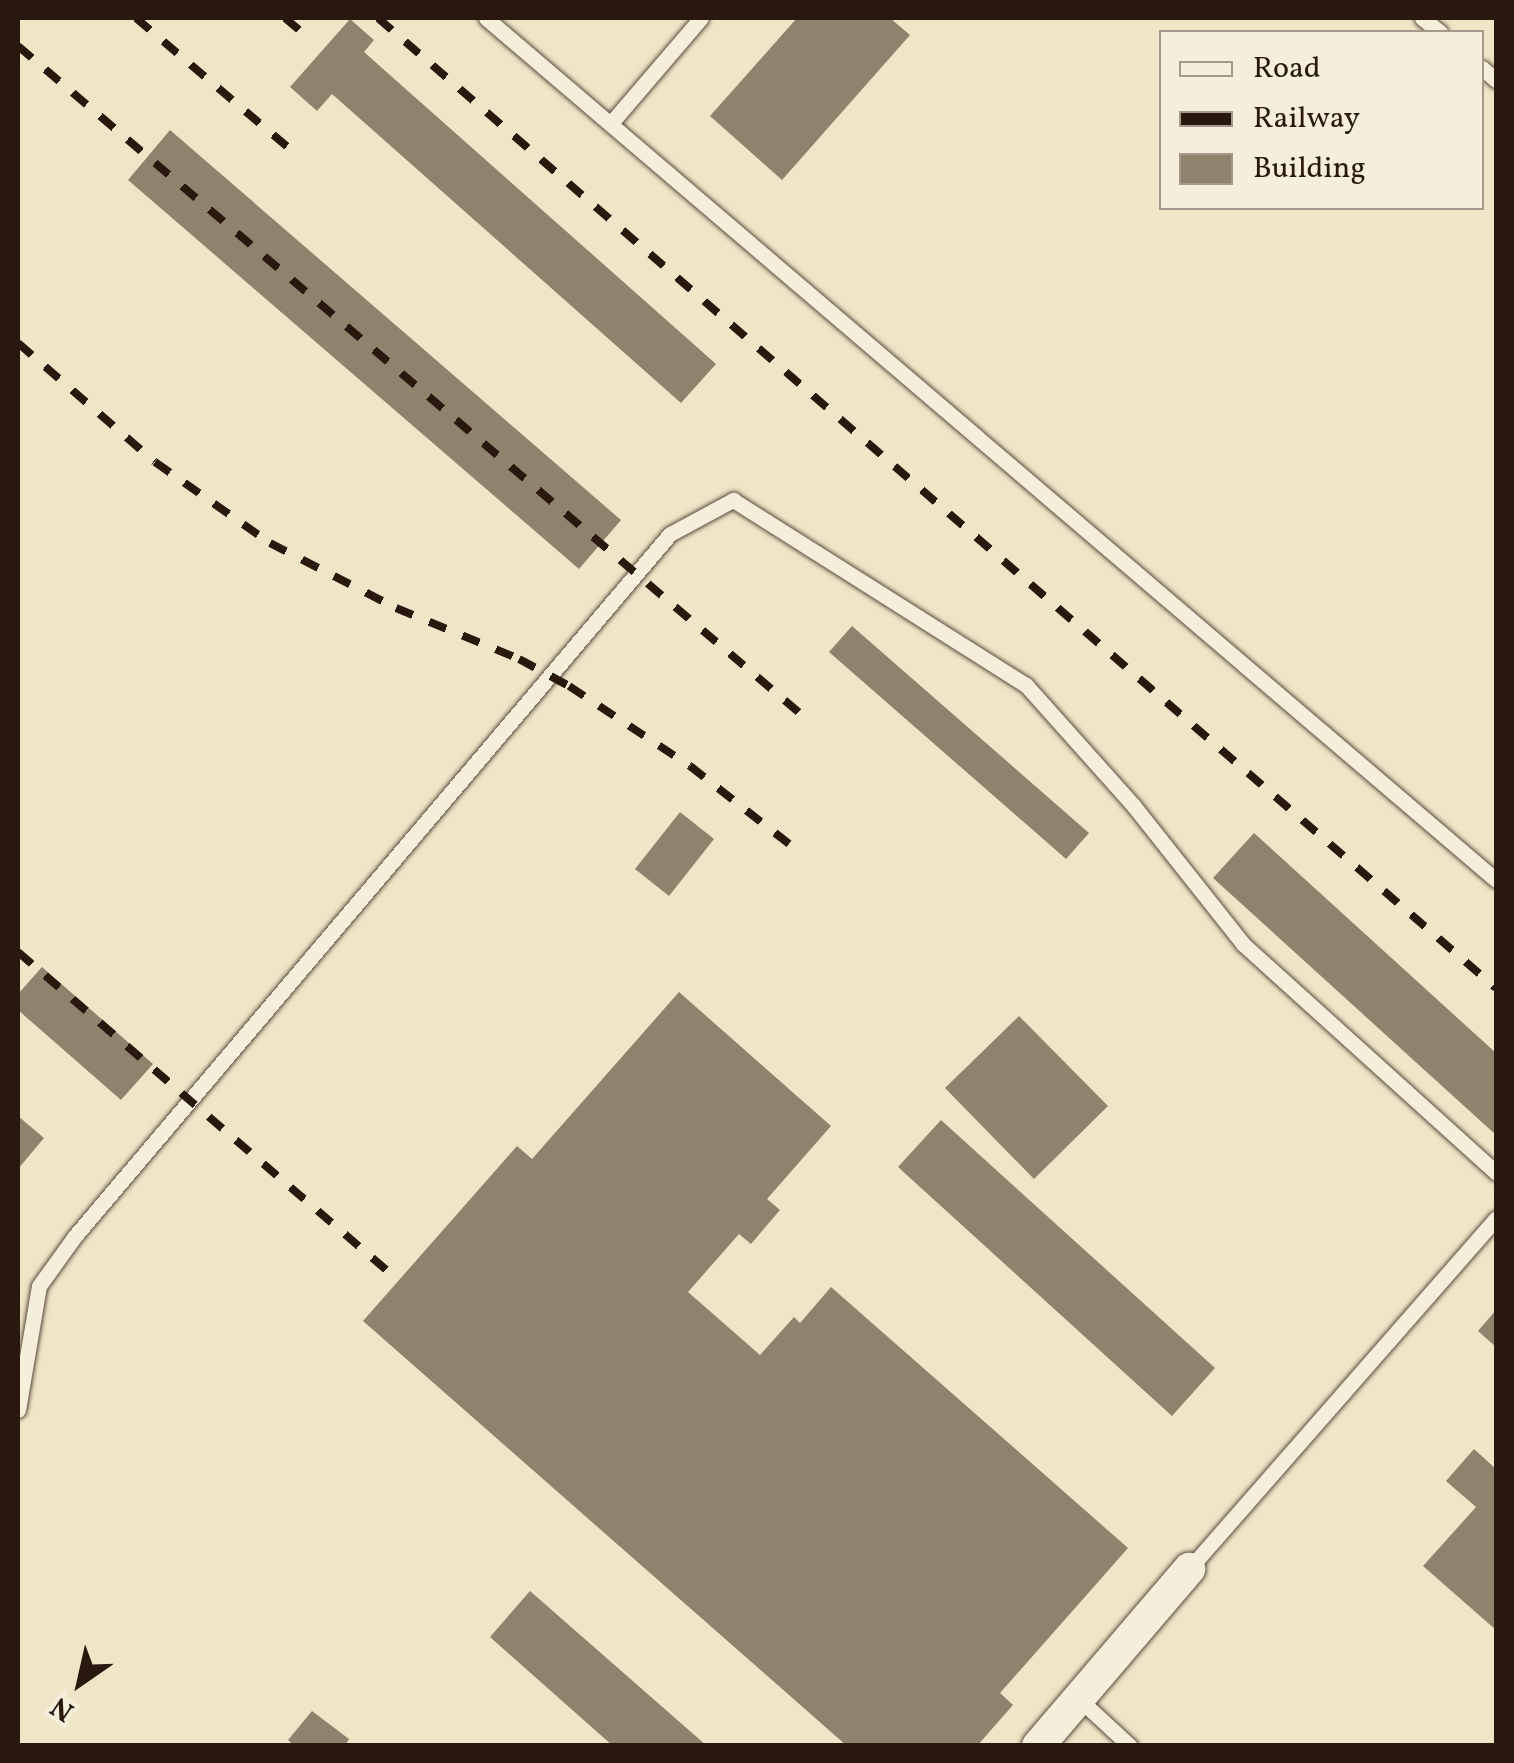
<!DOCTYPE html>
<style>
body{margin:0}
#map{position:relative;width:1514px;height:1763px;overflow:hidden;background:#efe5c7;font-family:Vollkorn,serif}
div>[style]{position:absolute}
.building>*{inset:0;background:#8f836e}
.roads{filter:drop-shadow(0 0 2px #5a4b3c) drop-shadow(0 0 2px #5a4b3c)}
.lane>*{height:15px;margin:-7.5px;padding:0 7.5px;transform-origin:7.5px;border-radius:7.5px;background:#f5eedb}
.street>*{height:32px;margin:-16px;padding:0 16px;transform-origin:16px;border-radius:16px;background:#f5eedb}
.rail>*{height:8px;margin-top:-4px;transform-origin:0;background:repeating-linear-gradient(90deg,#28180e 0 18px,transparent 0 36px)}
span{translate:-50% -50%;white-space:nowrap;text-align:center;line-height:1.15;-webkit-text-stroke:9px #f5eedb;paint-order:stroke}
.frame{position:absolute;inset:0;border:20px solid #28180e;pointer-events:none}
.legend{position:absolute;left:1159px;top:30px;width:325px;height:180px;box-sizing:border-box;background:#f5eedb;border:2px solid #a39889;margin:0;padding:12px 18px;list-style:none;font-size:30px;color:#28180e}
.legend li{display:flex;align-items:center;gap:20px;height:50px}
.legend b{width:50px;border:2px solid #a39889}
.north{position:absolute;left:30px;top:1633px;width:100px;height:100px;-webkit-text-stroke:8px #f5eedb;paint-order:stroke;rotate:214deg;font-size:28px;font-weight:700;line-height:40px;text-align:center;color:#28180e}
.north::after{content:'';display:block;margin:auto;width:35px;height:45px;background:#28180e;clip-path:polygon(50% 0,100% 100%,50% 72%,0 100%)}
</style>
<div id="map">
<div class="building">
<div style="clip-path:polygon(797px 18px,890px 18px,910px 35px,782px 180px,710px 116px)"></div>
<div style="clip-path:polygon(350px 19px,374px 40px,364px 52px,716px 364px,681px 403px,332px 94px,317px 111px,290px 87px)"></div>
<div style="clip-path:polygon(170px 130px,621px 520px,579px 569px,128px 180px)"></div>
<div style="clip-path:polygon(852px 626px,1089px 833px,1066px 859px,829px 652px)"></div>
<div style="clip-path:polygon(680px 812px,714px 839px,669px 896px,635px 869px)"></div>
<div style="clip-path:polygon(1254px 833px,1496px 1053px,1496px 1135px,1213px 878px)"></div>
<div style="clip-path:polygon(42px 967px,153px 1064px,121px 1100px,18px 1010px,18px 994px)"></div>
<div style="clip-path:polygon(679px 992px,831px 1126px,767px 1199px,780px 1210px,751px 1244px,739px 1234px,688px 1292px,760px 1355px,794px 1317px,800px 1323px,831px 1287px,1128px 1548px,1000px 1693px,1013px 1705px,977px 1746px,847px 1746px,363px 1321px,517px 1146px,532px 1159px)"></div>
<div style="clip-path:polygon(1019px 1016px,1108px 1106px,1034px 1179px,945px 1088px)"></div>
<div style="clip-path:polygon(18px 1116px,44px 1138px,18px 1169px)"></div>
<div style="clip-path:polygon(941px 1120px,1215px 1368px,1172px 1416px,898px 1167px)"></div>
<div style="clip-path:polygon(1496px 1310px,1496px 1347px,1478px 1331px)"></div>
<div style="clip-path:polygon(1474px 1449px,1496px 1469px,1496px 1630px,1423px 1566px,1476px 1507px,1446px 1481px)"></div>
<div style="clip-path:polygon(530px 1591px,707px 1746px,613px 1746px,490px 1637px)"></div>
<div style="clip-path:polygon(312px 1711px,349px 1739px,345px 1746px,295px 1746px,288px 1740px)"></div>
</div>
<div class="roads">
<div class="lane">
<div style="left:486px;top:18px;width:1328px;rotate:40.48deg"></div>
<div style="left:1422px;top:18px;width:23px;rotate:38deg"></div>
<div style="left:1482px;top:68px;width:18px;rotate:41deg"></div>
<div style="left:611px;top:123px;width:138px;rotate:-49.4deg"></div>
<div style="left:18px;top:1410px;width:126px;rotate:-80.4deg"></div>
<div style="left:39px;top:1286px;width:62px;rotate:-54.2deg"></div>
<div style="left:75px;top:1236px;width:920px;rotate:-49.72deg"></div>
<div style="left:670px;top:534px;width:72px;rotate:-28.4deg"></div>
<div style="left:733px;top:500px;width:347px;rotate:32.3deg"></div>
<div style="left:1026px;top:685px;width:161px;rotate:48.3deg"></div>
<div style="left:1133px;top:805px;width:177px;rotate:51.6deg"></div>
<div style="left:1243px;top:944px;width:341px;rotate:42.1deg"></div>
<div style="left:1189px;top:1569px;width:466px;rotate:-48.8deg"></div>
<div style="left:1078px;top:1698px;width:71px;rotate:42.7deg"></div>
</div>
<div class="street">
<div style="left:1038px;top:1746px;width:233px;rotate:-49.5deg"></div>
</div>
</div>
<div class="rail">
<div style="left:136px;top:18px;width:213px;rotate:40.4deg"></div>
<div style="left:285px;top:18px;width:33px;rotate:40deg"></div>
<div style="left:378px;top:18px;width:1480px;rotate:40.95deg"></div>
<div style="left:18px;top:46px;width:1041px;rotate:40.48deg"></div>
<div style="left:18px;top:343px;width:181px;rotate:41deg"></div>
<div style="left:155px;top:462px;width:141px;rotate:35.2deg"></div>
<div style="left:270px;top:543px;width:142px;rotate:27.3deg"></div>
<div style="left:396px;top:608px;width:133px;rotate:22.5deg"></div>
<div style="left:519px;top:659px;width:57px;rotate:28.4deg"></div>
<div style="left:569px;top:686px;width:145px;rotate:33.5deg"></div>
<div style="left:690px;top:766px;width:126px;rotate:38.2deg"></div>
<div style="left:18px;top:952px;width:490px;rotate:40.8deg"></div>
</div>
<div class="frame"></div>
<ul class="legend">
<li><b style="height:12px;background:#f5eedb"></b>Road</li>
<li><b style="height:12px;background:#28180e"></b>Railway</li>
<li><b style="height:28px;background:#8f836e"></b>Building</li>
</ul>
<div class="north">N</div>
</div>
